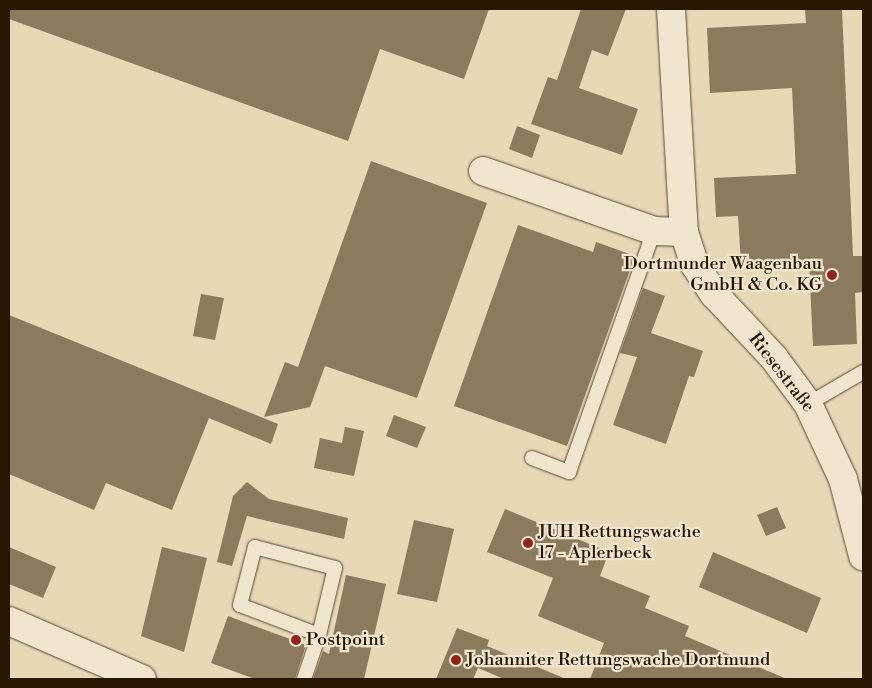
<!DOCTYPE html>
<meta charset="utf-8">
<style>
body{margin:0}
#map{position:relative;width:872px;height:688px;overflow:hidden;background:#e7d7b5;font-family:"Libre Bodoni",serif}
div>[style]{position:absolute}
.building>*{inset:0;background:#8b7a5e}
.roads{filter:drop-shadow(0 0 1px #57462d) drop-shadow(0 0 1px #57462d)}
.lane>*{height:14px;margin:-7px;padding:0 7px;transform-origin:7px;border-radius:7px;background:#efe5cf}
.street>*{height:28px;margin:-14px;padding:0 14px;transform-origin:14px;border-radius:14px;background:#efe5cf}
.secondary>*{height:28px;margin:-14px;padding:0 14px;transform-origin:14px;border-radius:14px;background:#efe5cf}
.dots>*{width:14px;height:14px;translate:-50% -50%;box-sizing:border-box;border:2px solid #efe5cf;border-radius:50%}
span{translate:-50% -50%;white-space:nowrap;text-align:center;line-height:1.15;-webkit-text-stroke:4.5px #efe5cf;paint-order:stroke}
.poi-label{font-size:18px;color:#271600}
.right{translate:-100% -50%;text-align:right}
.left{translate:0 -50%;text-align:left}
.street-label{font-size:18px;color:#271600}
.frame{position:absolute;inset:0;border:10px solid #271600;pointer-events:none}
</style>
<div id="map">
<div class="building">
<div style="clip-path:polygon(9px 9px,489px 9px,464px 79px,380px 49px,348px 141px,9px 19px)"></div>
<div style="clip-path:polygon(581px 9px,626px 9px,608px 56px,592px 50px,579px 88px,638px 109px,622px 155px,531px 124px,548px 77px,557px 80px)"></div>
<div style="clip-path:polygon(805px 9px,842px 9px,853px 256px,863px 256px,863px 292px,855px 293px,857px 344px,813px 346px,809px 262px,741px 264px,738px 216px,716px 217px,714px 178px,796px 174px,792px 88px,710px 93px,707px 28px,806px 23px)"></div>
<div style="clip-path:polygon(517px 126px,540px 135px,532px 158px,509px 149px)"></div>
<div style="clip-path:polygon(371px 161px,487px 203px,417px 398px,325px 366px,310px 407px,264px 417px,285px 362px,298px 367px)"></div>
<div style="clip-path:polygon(518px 225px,593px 252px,596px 242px,635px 256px,567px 446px,454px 406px)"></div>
<div style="clip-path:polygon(643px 288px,665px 296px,651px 333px,703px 351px,694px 377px,689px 376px,666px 444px,613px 425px,637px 357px,620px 353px)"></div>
<div style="clip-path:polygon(201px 294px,224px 298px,215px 340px,193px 336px)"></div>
<div style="clip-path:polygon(9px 315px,278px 424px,271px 444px,209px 418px,172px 510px,106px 483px,94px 510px,9px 474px)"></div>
<div style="clip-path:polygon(394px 415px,426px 427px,417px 448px,386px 436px)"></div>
<div style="clip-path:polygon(345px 427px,364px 431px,354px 476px,314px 468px,320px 438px,342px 443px)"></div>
<div style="clip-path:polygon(247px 482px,269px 499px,348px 518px,344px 539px,247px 516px,232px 566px,217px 562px,233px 496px)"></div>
<div style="clip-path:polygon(777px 507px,786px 528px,766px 536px,757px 515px)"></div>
<div style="clip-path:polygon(505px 509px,609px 552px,600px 576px,650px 596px,645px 608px,689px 626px,685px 636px,787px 679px,590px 679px,604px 643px,538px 616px,553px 578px,487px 552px)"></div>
<div style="clip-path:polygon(414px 520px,454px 529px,437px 602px,397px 594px)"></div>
<div style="clip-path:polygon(9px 547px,56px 567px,43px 598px,9px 584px)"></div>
<div style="clip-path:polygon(162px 547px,207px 558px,184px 652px,141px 636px)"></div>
<div style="clip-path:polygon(713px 552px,821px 598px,807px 633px,699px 587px)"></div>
<div style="clip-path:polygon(346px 575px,386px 584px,364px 679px,313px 679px,323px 651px,329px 654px)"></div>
<div style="clip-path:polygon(228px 616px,306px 645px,295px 679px,255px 679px,211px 663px)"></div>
<div style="clip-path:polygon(457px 628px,489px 640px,487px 646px,566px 679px,504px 679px,478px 668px,473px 679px,436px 679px)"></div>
</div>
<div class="roads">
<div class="lane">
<div style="left:808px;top:404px;width:64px;rotate:-30.2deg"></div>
<div style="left:532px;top:458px;width:40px;rotate:21deg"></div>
<div style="left:569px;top:472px;width:256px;rotate:-70.6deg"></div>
<div style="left:304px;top:679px;width:46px;rotate:-71.2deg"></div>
<div style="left:319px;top:635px;width:69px;rotate:-76.6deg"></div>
<div style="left:335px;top:568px;width:83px;rotate:-165.3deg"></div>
<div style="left:255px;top:547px;width:60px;rotate:104.5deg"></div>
<div style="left:240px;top:605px;width:85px;rotate:20.8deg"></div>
</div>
<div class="street">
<div style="left:671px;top:9px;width:223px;rotate:86.7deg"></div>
<div style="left:684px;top:232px;width:35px;rotate:72deg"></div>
<div style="left:695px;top:265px;width:35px;rotate:57deg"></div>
<div style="left:714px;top:294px;width:88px;rotate:46.8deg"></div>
<div style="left:774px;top:358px;width:57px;rotate:53.5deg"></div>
<div style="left:808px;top:404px;width:83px;rotate:65deg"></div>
<div style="left:843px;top:479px;width:80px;rotate:75.4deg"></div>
<div style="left:483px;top:171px;width:181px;rotate:19.3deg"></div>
<div style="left:654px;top:231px;width:30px;rotate:2deg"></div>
</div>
<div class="secondary">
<div style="left:9px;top:621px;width:145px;rotate:23.6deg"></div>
</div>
</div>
<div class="dots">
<div style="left:832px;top:275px;background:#8f2418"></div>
<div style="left:528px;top:543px;background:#8f2418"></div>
<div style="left:296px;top:640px;background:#8f2418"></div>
<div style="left:456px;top:660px;background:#8f2418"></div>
</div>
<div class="poi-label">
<span class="right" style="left:822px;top:275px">Dortmunder Waagenbau<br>GmbH &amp; Co. KG</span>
<span class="left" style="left:538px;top:543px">JUH Rettungswache<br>17 - Aplerbeck</span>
<span class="left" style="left:306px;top:640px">Postpoint</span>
<span class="left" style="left:466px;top:660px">Johanniter Rettungswache Dortmund</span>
</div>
<div class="street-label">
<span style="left:781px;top:373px;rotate:52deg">Riesestraße</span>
</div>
<div class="frame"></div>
</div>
